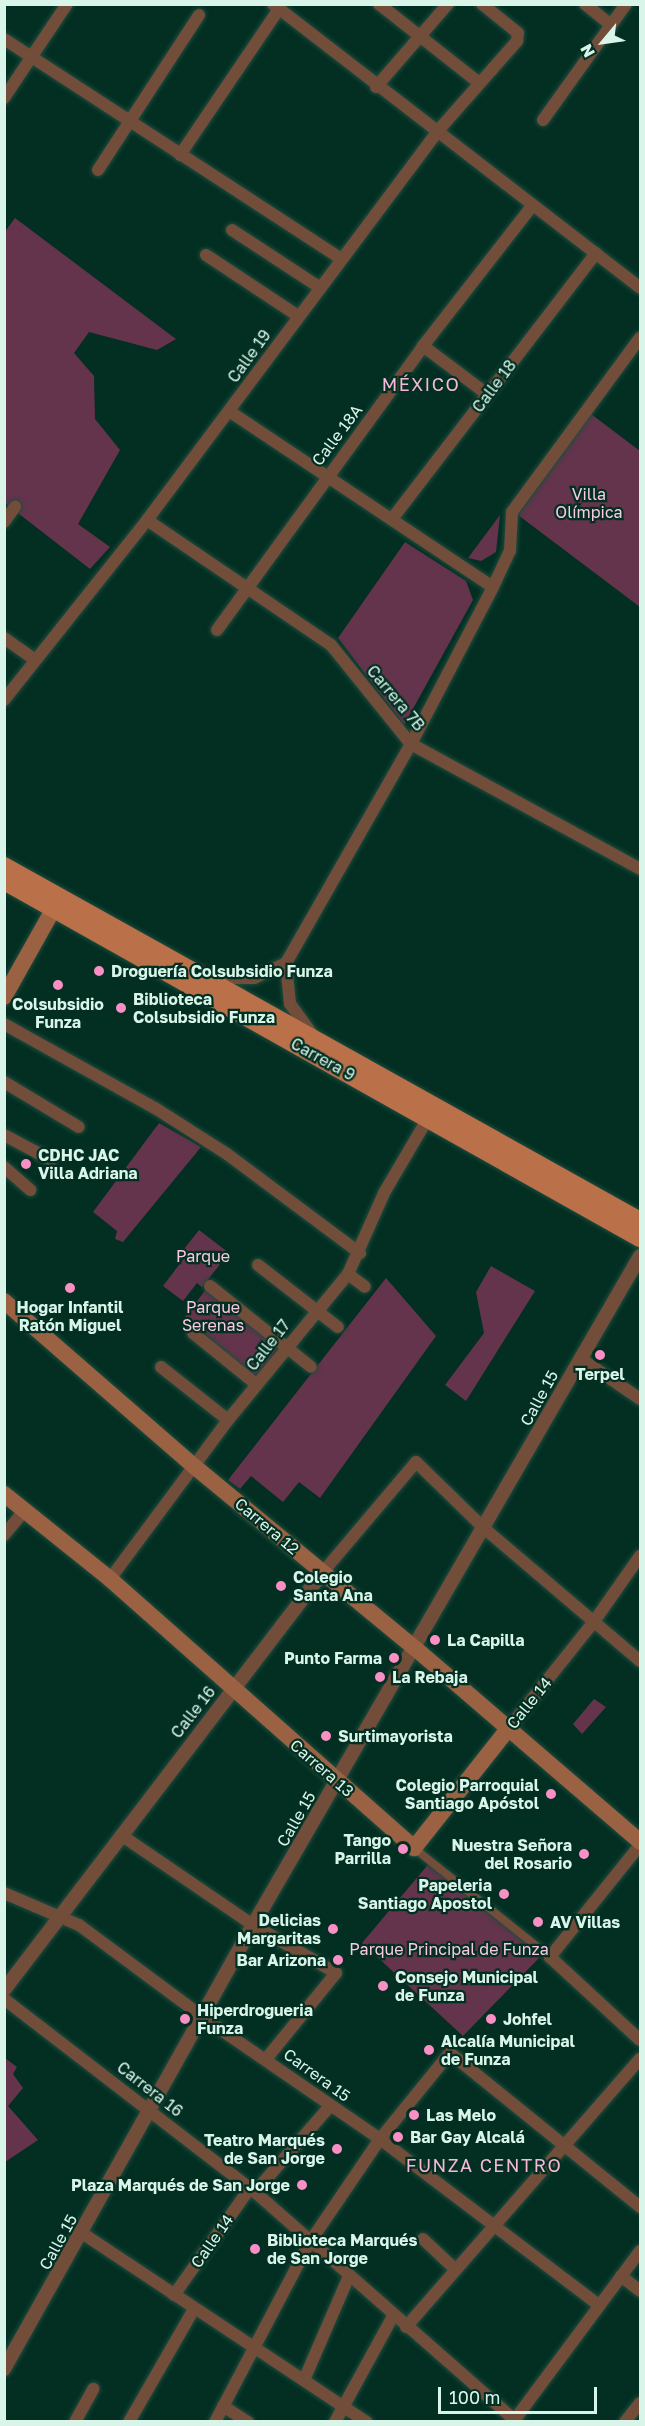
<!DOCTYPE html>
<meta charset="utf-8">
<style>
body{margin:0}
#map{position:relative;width:645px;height:2426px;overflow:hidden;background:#022f22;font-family:"Golos Text",sans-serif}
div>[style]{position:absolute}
.green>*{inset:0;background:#64344c}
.roads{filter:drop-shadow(0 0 2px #204b3e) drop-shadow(0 0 2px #204b3e)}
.pedestrian>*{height:8px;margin:-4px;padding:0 4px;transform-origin:4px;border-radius:4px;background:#714d3a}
.minor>*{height:12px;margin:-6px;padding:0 6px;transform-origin:6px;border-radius:6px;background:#714d3a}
.tertiary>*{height:14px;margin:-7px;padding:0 7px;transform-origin:7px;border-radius:7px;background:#714d3a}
.secondary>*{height:16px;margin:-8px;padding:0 8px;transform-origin:8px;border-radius:8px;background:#9a6243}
.primary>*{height:18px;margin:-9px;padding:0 9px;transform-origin:9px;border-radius:9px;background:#ba7149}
.dots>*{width:16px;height:16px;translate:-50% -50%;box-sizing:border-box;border:3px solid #022f22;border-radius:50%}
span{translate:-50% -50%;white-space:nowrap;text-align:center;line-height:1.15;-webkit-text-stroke:4.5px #022f22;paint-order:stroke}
.street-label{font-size:16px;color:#d9f5ea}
.park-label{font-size:16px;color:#fbcae1}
.poi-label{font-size:16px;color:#d9f5ea;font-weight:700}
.left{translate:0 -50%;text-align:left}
.right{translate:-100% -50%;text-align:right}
.neighbourhood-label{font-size:18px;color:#f6b9d6;letter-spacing:1.5px}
.frame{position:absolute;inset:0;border:6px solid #d9f5ea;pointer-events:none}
.north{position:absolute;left:573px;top:12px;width:60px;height:60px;-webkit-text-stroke:4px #022f22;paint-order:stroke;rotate:241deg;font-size:16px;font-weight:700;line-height:24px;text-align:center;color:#d9f5ea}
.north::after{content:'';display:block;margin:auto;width:21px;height:27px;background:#d9f5ea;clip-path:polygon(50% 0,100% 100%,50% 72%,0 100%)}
.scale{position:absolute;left:438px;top:2387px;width:159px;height:27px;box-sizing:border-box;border:3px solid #d9f5ea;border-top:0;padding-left:8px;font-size:18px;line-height:21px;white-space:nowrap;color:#d9f5ea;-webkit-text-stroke:4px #022f22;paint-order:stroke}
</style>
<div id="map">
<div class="green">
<div style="clip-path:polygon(15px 218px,176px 339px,157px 350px,89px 332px,74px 353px,94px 376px,95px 419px,120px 450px,78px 524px,110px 547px,90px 569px,5px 503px,4px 233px)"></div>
<div style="clip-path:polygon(591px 414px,640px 451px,640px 607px,518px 515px)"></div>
<div style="clip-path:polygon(500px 515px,496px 552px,481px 561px,468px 558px)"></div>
<div style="clip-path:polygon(405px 542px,466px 581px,473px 600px,404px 725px,338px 638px)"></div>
<div style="clip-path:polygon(159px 1123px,201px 1147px,123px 1242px,115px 1239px,117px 1231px,93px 1212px)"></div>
<div style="clip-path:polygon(199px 1230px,229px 1253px,202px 1287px,197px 1283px,183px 1301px,163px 1286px,185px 1257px,181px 1253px)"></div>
<div style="clip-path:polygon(491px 1266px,535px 1291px,466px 1401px,445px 1385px,484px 1333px,476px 1292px)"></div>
<div style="clip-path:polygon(386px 1278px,436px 1336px,320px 1498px,299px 1482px,283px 1502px,251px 1476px,240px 1489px,228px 1480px)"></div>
<div style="clip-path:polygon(207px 1288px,278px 1348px,256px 1377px,185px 1317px)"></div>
<div style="clip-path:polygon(594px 1699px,606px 1707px,582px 1734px,573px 1724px)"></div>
<div style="clip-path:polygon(431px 1861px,541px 1956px,463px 2036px,362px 1943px)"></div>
<div style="clip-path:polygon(5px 2058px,17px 2067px,13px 2074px,23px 2088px,8px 2106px,38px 2140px,5px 2162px)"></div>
</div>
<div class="roads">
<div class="pedestrian">
<div style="left:414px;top:1848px;width:174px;rotate:38.7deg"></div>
</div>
<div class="minor">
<div style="left:273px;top:4px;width:464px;rotate:37.7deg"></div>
<div style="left:379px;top:4px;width:126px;rotate:38.2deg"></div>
<div style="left:585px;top:4px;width:33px;rotate:39deg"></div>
<div style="left:4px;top:39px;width:401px;rotate:33.1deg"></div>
<div style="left:376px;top:87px;width:110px;rotate:-49.1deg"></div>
<div style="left:4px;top:98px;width:113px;rotate:-56.2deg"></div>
<div style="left:543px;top:120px;width:143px;rotate:-54.4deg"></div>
<div style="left:180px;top:155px;width:176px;rotate:-55.9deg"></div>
<div style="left:98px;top:170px;width:185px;rotate:-56.9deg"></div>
<div style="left:232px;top:230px;width:104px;rotate:33.2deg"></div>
<div style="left:206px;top:255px;width:110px;rotate:33.5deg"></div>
<div style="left:423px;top:346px;width:80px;rotate:36.9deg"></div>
<div style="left:229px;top:411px;width:317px;rotate:33.7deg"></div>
<div style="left:392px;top:519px;width:335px;rotate:-52.5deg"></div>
<div style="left:147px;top:520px;width:222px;rotate:34.2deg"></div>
<div style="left:331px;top:645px;width:127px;rotate:51.1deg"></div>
<div style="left:411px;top:744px;width:261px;rotate:28.6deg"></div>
<div style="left:4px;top:522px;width:19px;rotate:-54deg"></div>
<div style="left:217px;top:630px;width:351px;rotate:-54deg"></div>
<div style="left:423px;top:346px;width:177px;rotate:-52.1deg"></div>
<div style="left:4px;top:638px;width:38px;rotate:35deg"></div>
<div style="left:4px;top:700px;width:230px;rotate:-51.5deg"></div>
<div style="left:147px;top:520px;width:483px;rotate:-53.2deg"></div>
<div style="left:436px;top:133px;width:123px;rotate:-48.6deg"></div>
<div style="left:517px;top:41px;width:8px;rotate:-83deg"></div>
<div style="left:518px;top:33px;width:46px;rotate:-141.1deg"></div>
<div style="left:209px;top:978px;width:45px"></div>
<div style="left:254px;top:978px;width:35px;rotate:-25deg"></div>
<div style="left:4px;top:1024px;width:173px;rotate:29.1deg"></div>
<div style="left:155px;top:1108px;width:85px;rotate:32.6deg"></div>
<div style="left:227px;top:1154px;width:166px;rotate:36.7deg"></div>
<div style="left:312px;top:1034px;width:37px;rotate:-126deg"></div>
<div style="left:290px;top:1004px;width:41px;rotate:-95.6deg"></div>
<div style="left:286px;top:963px;width:252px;rotate:-60.3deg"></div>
<div style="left:411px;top:744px;width:177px;rotate:-62.4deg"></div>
<div style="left:493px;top:587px;width:40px;rotate:-65deg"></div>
<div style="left:510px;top:551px;width:39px;rotate:-87deg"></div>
<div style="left:512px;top:512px;width:216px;rotate:-53.7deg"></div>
<div style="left:4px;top:1082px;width:87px;rotate:31deg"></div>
<div style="left:4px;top:1135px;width:53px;rotate:28deg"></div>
<div style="left:4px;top:1167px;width:35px;rotate:41deg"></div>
<div style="left:258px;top:1265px;width:101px;rotate:37.8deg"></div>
<div style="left:348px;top:1274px;width:21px;rotate:37deg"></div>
<div style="left:210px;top:1286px;width:129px;rotate:38.7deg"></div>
<div style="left:193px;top:1333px;width:82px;rotate:39.1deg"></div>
<div style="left:580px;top:1358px;width:73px;rotate:34.3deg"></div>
<div style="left:161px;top:1367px;width:85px;rotate:38.3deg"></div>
<div style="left:4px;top:1535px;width:33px;rotate:-50deg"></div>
<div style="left:323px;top:1572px;width:144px;rotate:-49.8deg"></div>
<div style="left:416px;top:1462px;width:96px;rotate:44.2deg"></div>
<div style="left:485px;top:1529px;width:204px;rotate:40.4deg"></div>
<div style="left:110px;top:1579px;width:198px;rotate:-53.4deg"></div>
<div style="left:228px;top:1420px;width:189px;rotate:-50.6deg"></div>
<div style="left:348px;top:1274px;width:89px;rotate:-66deg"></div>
<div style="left:384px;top:1193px;width:87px;rotate:-59.6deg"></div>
<div style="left:508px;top:1729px;width:136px;rotate:-51.3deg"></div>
<div style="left:593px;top:1623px;width:82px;rotate:-55deg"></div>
<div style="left:121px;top:1835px;width:160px;rotate:34.3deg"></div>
<div style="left:253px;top:1925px;width:96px;rotate:30deg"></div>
<div style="left:336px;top:1973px;width:111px;rotate:129.1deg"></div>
<div style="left:640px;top:1845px;width:144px;rotate:128.8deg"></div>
<div style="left:550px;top:1957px;width:122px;rotate:42.7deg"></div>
<div style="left:4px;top:1893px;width:82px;rotate:23.1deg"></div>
<div style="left:79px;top:1925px;width:156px;rotate:36.6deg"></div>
<div style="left:204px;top:2018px;width:214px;rotate:34.5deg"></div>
<div style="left:380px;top:2139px;width:275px;rotate:37.2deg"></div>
<div style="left:4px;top:1999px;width:317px;rotate:37.6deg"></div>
<div style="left:255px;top:2192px;width:349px;rotate:41.3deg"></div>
<div style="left:255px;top:2192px;width:114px;rotate:-48.9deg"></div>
<div style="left:82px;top:2233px;width:342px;rotate:33.6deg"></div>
<div style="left:423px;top:2239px;width:45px;rotate:43.2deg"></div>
<div style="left:621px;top:2276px;width:24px;rotate:38deg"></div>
<div style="left:174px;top:2295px;width:131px;rotate:-54.6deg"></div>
<div style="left:406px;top:2327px;width:356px;rotate:-48.9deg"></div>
<div style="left:304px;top:2380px;width:113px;rotate:-66.6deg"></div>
<div style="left:223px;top:2406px;width:30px;rotate:33deg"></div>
<div style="left:75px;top:2422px;width:38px;rotate:-61deg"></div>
<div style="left:129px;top:2422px;width:130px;rotate:-60.1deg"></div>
<div style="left:215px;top:2422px;width:204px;rotate:-62.2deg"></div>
<div style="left:310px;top:2242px;width:125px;rotate:-55.8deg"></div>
<div style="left:380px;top:2139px;width:111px;rotate:-50.9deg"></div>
<div style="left:450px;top:2053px;width:245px;rotate:39deg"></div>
<div style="left:335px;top:2422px;width:121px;rotate:-61.3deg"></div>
<div style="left:513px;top:2422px;width:213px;rotate:-53.4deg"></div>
<div style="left:625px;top:2422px;width:24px;rotate:-52deg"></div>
</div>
<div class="tertiary">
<div style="left:4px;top:1990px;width:526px;rotate:-52.65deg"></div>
<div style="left:4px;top:2369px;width:509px;rotate:-60.72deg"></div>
<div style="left:253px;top:1925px;width:773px;rotate:-59.95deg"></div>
</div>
<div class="secondary">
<div style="left:4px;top:997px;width:102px;rotate:-60.7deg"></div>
<div style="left:4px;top:1301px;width:253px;rotate:41deg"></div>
<div style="left:195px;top:1467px;width:286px;rotate:39.5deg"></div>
<div style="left:416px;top:1649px;width:296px;rotate:40.7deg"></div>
<div style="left:4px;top:1494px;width:136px;rotate:38.7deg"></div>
<div style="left:110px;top:1579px;width:406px;rotate:41.5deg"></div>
<div style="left:414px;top:1848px;width:152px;rotate:-51.7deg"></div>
</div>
<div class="primary">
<div style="left:4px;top:866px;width:728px;rotate:29.17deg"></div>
<div style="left:4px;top:881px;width:729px;rotate:29.31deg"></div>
</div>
</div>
<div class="dots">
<div style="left:99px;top:971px;background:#fa8fc6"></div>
<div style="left:58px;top:985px;background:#fa8fc6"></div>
<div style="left:121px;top:1008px;background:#fa8fc6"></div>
<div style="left:26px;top:1164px;background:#fa8fc6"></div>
<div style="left:70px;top:1288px;background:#fa8fc6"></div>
<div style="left:600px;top:1355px;background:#fa8fc6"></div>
<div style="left:281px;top:1586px;background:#fa8fc6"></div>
<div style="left:435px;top:1640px;background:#fa8fc6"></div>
<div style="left:394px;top:1658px;background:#fa8fc6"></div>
<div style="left:380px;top:1677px;background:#fa8fc6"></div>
<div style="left:326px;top:1736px;background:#fa8fc6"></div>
<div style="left:551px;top:1794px;background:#fa8fc6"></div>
<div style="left:403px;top:1849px;background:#fa8fc6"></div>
<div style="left:584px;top:1854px;background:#fa8fc6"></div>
<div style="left:504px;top:1894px;background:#fa8fc6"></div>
<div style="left:538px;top:1922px;background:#fa8fc6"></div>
<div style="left:333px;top:1929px;background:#fa8fc6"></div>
<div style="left:338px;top:1960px;background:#fa8fc6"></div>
<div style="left:383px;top:1986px;background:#fa8fc6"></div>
<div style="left:185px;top:2019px;background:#fa8fc6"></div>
<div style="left:491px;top:2019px;background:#fa8fc6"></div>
<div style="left:429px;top:2050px;background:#fa8fc6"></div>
<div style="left:414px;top:2115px;background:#fa8fc6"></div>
<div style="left:398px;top:2137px;background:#fa8fc6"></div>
<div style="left:337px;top:2149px;background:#fa8fc6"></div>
<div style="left:302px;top:2185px;background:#fa8fc6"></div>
<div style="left:255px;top:2249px;background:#fa8fc6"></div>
</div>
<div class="street-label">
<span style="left:249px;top:356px;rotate:-54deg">Calle 19</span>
<span style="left:494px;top:386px;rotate:-53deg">Calle 18</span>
<span style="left:337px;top:435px;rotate:-53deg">Calle 18A</span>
<span style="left:396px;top:698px;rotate:50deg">Carrera 7B</span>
<span style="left:323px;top:1059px;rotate:29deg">Carrera 9</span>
<span style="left:268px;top:1345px;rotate:-52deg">Calle 17</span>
<span style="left:539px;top:1398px;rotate:-61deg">Calle 15</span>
<span style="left:267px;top:1526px;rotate:40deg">Carrera 12</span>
<span style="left:529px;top:1703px;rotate:-51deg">Calle 14</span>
<span style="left:193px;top:1712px;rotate:-52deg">Calle 16</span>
<span style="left:322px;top:1768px;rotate:41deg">Carrera 13</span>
<span style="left:296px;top:1819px;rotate:-60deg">Calle 15</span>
<span style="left:317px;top:2075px;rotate:36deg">Carrera 15</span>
<span style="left:150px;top:2089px;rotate:38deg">Carrera 16</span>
<span style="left:212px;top:2241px;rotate:-55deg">Calle 14</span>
<span style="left:58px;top:2242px;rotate:-61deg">Calle 15</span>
</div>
<div class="park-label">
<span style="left:589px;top:503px">Villa<br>Olímpica</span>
<span style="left:203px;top:1256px">Parque</span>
<span style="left:213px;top:1316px">Parque<br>Serenas</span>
<span style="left:449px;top:1949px">Parque Principal de Funza</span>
</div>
<div class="poi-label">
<span class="left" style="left:111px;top:971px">Droguería Colsubsidio Funza</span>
<span class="left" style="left:133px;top:1008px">Biblioteca<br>Colsubsidio Funza</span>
<span style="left:58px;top:1013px">Colsubsidio<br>Funza</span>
<span class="left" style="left:38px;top:1164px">CDHC JAC<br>Villa Adriana</span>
<span style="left:70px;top:1316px">Hogar Infantil<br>Ratón Miguel</span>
<span style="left:600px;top:1374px">Terpel</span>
<span class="left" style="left:293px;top:1586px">Colegio<br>Santa Ana</span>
<span class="left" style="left:447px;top:1640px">La Capilla</span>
<span class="right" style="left:382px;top:1658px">Punto Farma</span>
<span class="left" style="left:392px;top:1677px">La Rebaja</span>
<span class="left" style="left:338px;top:1736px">Surtimayorista</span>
<span class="right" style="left:539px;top:1794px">Colegio Parroquial<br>Santiago Apóstol</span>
<span class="right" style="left:391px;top:1849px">Tango<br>Parrilla</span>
<span class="right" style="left:572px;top:1854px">Nuestra Señora<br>del Rosario</span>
<span class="right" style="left:492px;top:1894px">Papeleria<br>Santiago Apostol</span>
<span class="right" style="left:321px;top:1929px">Delicias<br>Margaritas</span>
<span class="left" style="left:550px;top:1922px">AV Villas</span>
<span class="right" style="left:326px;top:1960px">Bar Arizona</span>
<span class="left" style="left:395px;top:1986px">Consejo Municipal<br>de Funza</span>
<span class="left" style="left:197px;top:2019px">Hiperdrogueria<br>Funza</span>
<span class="left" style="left:503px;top:2019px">Johfel</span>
<span class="left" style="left:441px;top:2050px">Alcalía Municipal<br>de Funza</span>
<span class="left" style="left:426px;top:2115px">Las Melo</span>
<span class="left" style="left:410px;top:2137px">Bar Gay Alcalá</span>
<span class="right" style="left:325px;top:2149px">Teatro Marqués<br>de San Jorge</span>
<span class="right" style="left:290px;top:2185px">Plaza Marqués de San Jorge</span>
<span class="left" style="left:267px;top:2249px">Biblioteca Marqués<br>de San Jorge</span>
</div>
<div class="neighbourhood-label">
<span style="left:421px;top:384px">MÉXICO</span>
<span style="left:484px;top:2165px">FUNZA CENTRO</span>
</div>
<div class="frame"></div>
<div class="north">N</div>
<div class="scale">100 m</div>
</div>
